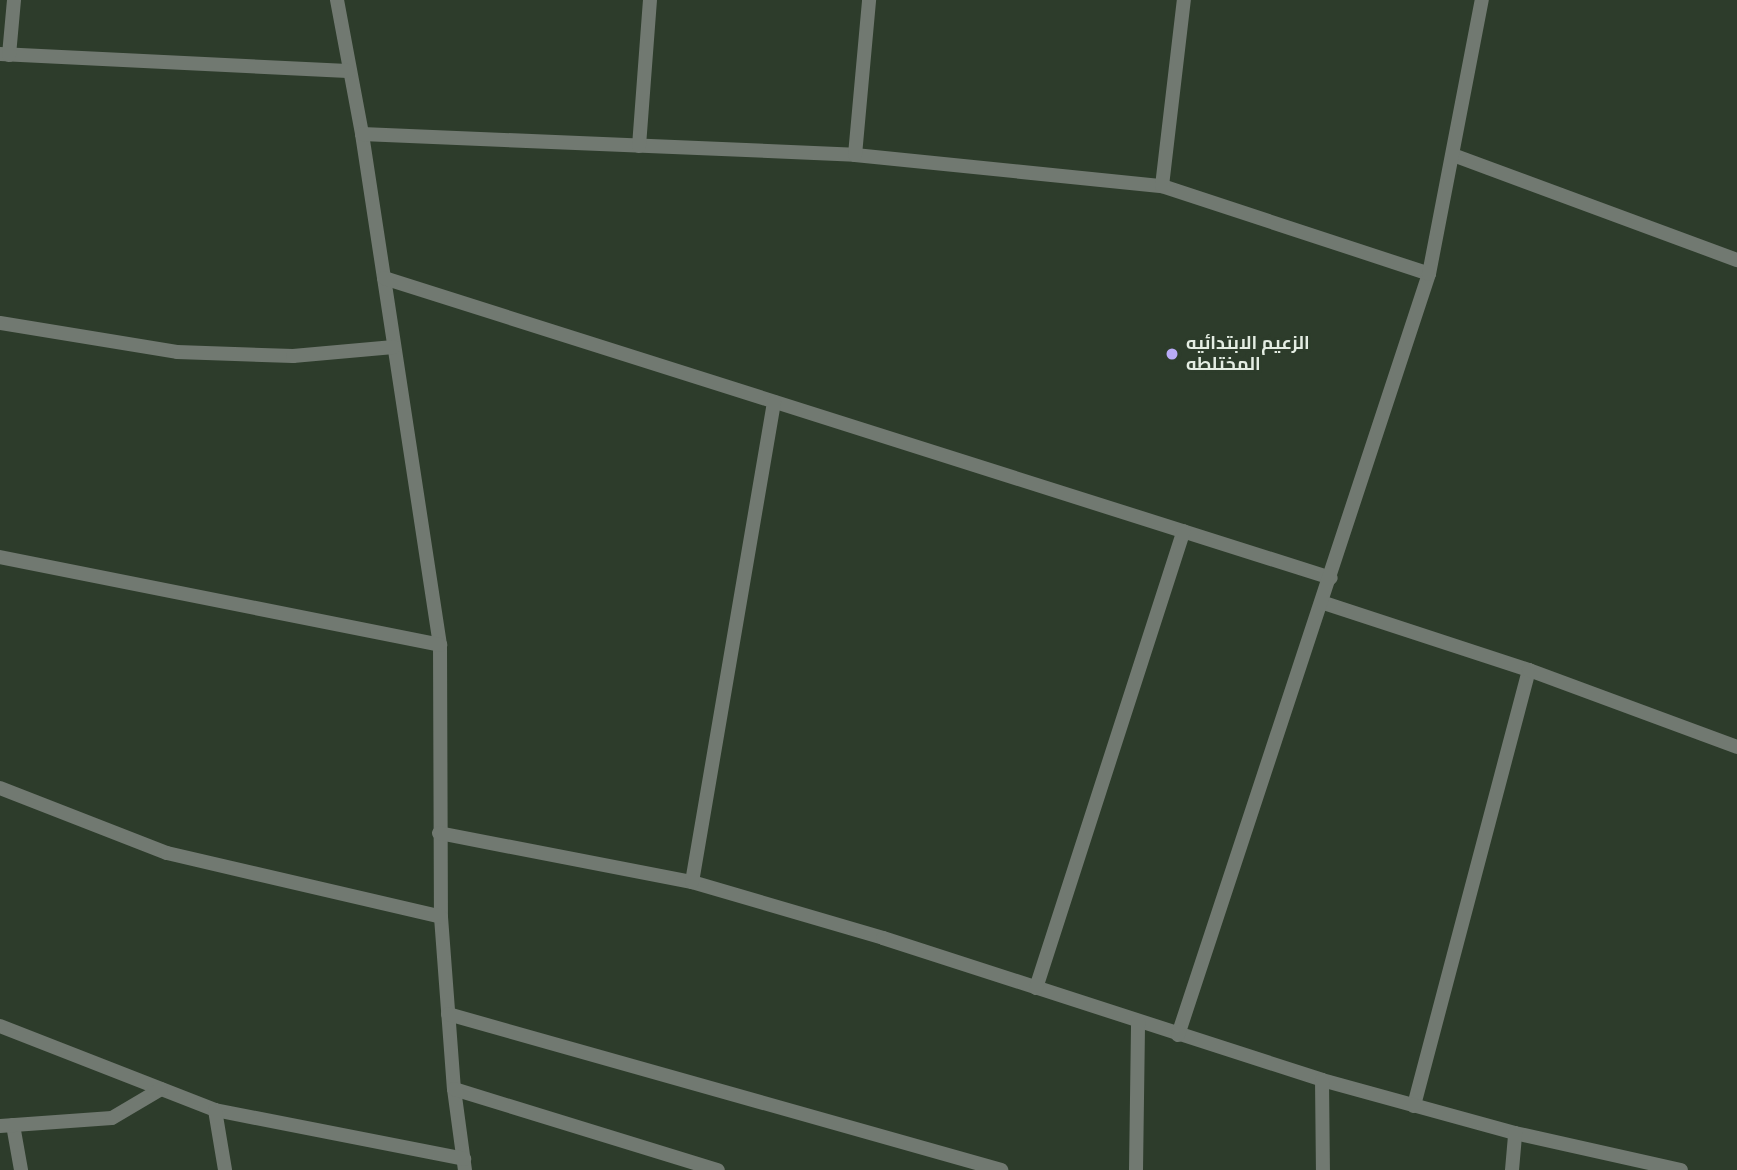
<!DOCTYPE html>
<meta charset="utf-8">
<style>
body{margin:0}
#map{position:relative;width:1737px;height:1170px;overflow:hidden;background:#2d3c2b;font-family:Figtree,Cairo,sans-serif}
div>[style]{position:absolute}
.minor>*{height:14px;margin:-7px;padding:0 7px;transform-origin:7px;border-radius:7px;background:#717971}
.dots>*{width:19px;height:19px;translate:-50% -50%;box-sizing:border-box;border:4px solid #2d3c2b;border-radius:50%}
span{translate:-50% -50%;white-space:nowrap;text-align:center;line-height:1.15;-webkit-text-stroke:5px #2d3c2b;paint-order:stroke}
.poi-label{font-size:18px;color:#e4ede3;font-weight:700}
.left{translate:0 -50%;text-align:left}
</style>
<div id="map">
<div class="minor">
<div style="left:337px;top:0;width:136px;rotate:79.4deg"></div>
<div style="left:362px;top:134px;width:517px;rotate:81.32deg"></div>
<div style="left:440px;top:645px;width:272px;rotate:89.8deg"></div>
<div style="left:441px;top:917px;width:172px;rotate:85.7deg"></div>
<div style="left:454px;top:1089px;width:82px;rotate:82.3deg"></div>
<div style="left:0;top:54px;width:348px;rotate:2.8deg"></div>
<div style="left:9px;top:55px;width:55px;rotate:-84.8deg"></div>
<div style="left:362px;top:134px;width:493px;rotate:2.4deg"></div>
<div style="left:855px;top:155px;width:309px;rotate:5.8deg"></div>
<div style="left:1162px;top:186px;width:281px;rotate:18.2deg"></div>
<div style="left:639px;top:146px;width:146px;rotate:-85.7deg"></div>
<div style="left:855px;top:155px;width:156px;rotate:-84.8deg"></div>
<div style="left:1453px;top:155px;width:303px;rotate:20.3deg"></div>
<div style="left:1162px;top:186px;width:187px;rotate:-83.3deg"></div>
<div style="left:384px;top:278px;width:993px;rotate:17.58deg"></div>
<div style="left:0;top:323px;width:179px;rotate:9.3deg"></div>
<div style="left:177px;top:352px;width:116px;rotate:2deg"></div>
<div style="left:293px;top:356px;width:101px;rotate:-5.1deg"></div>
<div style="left:0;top:557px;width:449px;rotate:11.3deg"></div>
<div style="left:1324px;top:603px;width:216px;rotate:18.1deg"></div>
<div style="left:1529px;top:670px;width:451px;rotate:104.8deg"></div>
<div style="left:1529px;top:670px;width:222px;rotate:20.3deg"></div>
<div style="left:0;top:788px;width:179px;rotate:21.3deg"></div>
<div style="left:167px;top:853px;width:281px;rotate:13.1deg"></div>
<div style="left:439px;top:833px;width:258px;rotate:11deg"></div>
<div style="left:692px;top:882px;width:199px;rotate:16.3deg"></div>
<div style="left:883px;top:938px;width:461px;rotate:17.9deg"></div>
<div style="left:1322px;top:1080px;width:200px;rotate:15.4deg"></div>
<div style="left:1515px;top:1133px;width:170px;rotate:12.6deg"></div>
<div style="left:692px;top:882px;width:487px;rotate:-80.3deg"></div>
<div style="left:1036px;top:988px;width:480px;rotate:-72.1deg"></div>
<div style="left:448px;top:1014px;width:575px;rotate:15.75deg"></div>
<div style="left:0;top:1026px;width:231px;rotate:21.3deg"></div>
<div style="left:215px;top:1110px;width:254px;rotate:11.1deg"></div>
<div style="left:1178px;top:1035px;width:801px;rotate:-71.75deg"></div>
<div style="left:1429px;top:274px;width:279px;rotate:-79.1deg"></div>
<div style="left:1322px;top:1080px;width:90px;rotate:89.4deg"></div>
<div style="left:454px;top:1089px;width:276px;rotate:17.1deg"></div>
<div style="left:215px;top:1110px;width:61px;rotate:80.5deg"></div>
<div style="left:13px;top:1125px;width:46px;rotate:79.9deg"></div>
<div style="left:0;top:1126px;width:112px;rotate:-4.1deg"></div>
<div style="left:112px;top:1118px;width:57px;rotate:-30.6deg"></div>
<div style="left:1136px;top:1170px;width:149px;rotate:-89.2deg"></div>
<div style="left:1512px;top:1170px;width:37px;rotate:-85deg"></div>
</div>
<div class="dots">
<div style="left:1172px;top:354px;background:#b9abf7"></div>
</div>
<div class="poi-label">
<span class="left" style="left:1186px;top:354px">الزعيم الابتدائيه<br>المختلطه</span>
</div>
</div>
